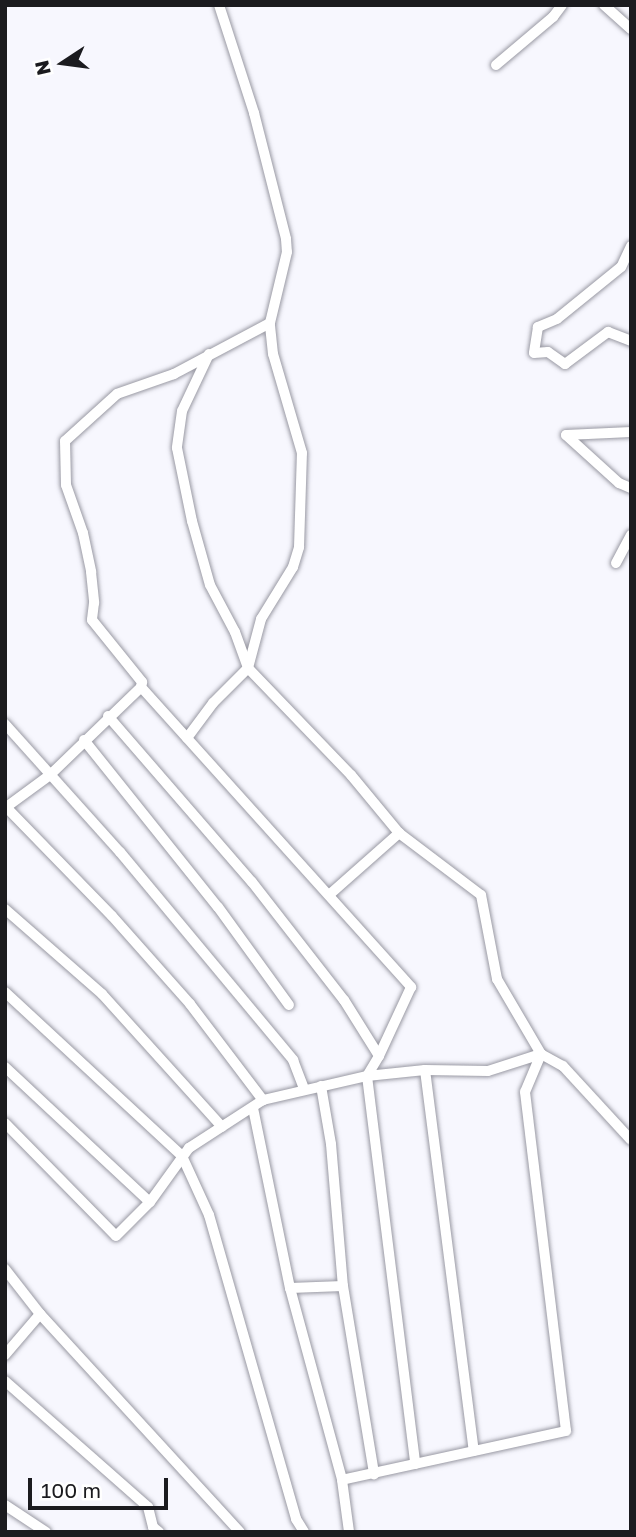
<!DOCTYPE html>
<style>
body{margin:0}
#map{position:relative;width:636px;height:1537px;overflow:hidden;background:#f7f7fe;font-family:"Golos Text",sans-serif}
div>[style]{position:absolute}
.roads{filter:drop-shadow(0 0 2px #9999a3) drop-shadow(0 0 2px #9999a3)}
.street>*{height:10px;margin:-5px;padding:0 5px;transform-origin:5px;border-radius:5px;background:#fff}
span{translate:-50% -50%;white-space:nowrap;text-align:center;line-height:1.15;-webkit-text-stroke:5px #fff;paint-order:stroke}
.frame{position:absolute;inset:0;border:7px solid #1b1b1f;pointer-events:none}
.north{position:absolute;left:28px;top:28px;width:70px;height:70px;-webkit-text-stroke:5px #fff;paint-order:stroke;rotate:257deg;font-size:19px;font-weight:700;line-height:28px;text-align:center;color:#1b1b1f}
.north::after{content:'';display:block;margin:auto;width:24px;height:32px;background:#1b1b1f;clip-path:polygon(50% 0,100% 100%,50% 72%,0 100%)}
.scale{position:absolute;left:28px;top:1478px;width:140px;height:32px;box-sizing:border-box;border:4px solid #1b1b1f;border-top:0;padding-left:9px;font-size:21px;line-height:24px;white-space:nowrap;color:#1b1b1f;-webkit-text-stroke:5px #fff;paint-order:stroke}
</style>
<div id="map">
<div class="roads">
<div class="street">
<div style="left:219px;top:5px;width:114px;rotate:72deg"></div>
<div style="left:254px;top:113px;width:130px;rotate:75.7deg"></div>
<div style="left:286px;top:239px;width:13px;rotate:86deg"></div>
<div style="left:287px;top:252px;width:73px;rotate:103.5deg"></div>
<div style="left:270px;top:323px;width:109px;rotate:152deg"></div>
<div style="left:174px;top:374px;width:60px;rotate:160.7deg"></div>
<div style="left:117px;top:394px;width:70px;rotate:137.9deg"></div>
<div style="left:65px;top:441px;width:44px;rotate:88.7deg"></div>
<div style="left:66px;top:485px;width:51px;rotate:70.5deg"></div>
<div style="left:83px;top:533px;width:40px;rotate:78deg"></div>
<div style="left:91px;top:572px;width:31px;rotate:84deg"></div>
<div style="left:94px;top:603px;width:17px;rotate:97deg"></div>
<div style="left:92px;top:620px;width:80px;rotate:51.1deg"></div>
<div style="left:142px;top:682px;width:5px;rotate:101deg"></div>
<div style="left:141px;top:687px;width:404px;rotate:48deg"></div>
<div style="left:411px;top:987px;width:76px;rotate:114.9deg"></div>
<div style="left:604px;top:5px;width:36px;rotate:42deg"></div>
<div style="left:496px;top:65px;width:75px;rotate:-40.1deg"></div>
<div style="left:553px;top:17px;width:15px;rotate:-53deg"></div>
<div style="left:631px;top:246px;width:23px;rotate:115deg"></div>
<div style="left:621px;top:267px;width:82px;rotate:140.9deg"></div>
<div style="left:557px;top:319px;width:21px;rotate:157deg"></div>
<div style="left:538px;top:327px;width:26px;rotate:99deg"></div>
<div style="left:534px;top:353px;width:14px;rotate:-4deg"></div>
<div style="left:548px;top:352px;width:21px;rotate:35deg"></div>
<div style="left:565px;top:364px;width:54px;rotate:-36.7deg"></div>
<div style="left:608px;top:332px;width:25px;rotate:21deg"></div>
<div style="left:209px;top:354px;width:63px;rotate:115.3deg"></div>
<div style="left:182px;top:411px;width:37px;rotate:98deg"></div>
<div style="left:177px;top:448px;width:75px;rotate:78.4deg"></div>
<div style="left:192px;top:521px;width:66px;rotate:74.3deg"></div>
<div style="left:210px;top:585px;width:53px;rotate:62deg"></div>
<div style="left:235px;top:632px;width:38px;rotate:70deg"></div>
<div style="left:248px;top:668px;width:149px;rotate:46.1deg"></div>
<div style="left:351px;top:775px;width:75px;rotate:50.4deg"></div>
<div style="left:399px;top:833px;width:103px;rotate:37.1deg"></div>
<div style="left:481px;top:895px;width:86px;rotate:79.2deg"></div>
<div style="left:497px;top:979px;width:87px;rotate:59.6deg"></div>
<div style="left:541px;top:1054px;width:41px;rotate:112.8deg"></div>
<div style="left:525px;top:1092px;width:341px;rotate:83.1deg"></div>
<div style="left:566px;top:1431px;width:229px;rotate:167.7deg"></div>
<div style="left:631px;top:432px;width:65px;rotate:177.4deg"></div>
<div style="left:566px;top:435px;width:72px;rotate:42.2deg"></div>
<div style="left:619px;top:483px;width:13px;rotate:23deg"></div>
<div style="left:616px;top:563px;width:32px;rotate:-62deg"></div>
<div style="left:108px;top:716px;width:220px;rotate:49.1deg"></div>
<div style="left:252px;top:882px;width:150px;rotate:52.1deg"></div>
<div style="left:344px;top:1000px;width:66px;rotate:58deg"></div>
<div style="left:379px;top:1056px;width:23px;rotate:121deg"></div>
<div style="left:367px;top:1076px;width:391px;rotate:82.9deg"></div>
<div style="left:5px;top:724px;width:172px;rotate:48.1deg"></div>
<div style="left:120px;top:852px;width:271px;rotate:50.2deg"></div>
<div style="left:293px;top:1060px;width:30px;rotate:69deg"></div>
<div style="left:187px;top:738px;width:44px;rotate:-53.4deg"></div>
<div style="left:213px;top:703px;width:49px;rotate:-45deg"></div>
<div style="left:248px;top:668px;width:51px;rotate:-75.1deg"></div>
<div style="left:261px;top:619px;width:61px;rotate:-58.4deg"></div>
<div style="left:293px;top:567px;width:21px;rotate:-73deg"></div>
<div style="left:299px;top:547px;width:94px;rotate:-88.2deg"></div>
<div style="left:302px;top:453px;width:103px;rotate:-106.3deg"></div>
<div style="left:273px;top:354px;width:31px;rotate:-96deg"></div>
<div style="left:84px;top:740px;width:214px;rotate:51.3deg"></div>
<div style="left:218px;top:907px;width:121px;rotate:54.1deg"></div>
<div style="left:6px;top:807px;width:152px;rotate:45.8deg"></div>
<div style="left:112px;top:916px;width:118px;rotate:48.4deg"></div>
<div style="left:190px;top:1004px;width:121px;rotate:52.8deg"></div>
<div style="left:5px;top:808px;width:56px;rotate:-36.3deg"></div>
<div style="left:50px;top:775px;width:127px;rotate:-44deg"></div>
<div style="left:329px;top:895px;width:94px;rotate:-41.5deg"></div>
<div style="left:5px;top:909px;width:129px;rotate:41.2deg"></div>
<div style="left:102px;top:994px;width:179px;rotate:47.9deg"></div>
<div style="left:5px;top:992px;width:241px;rotate:42.8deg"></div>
<div style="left:182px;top:1156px;width:65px;rotate:65.4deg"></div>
<div style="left:209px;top:1215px;width:316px;rotate:74deg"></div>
<div style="left:296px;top:1519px;width:15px;rotate:58deg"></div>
<div style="left:5px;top:1067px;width:198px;rotate:43deg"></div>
<div style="left:425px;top:1070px;width:384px;rotate:82.7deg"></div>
<div style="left:321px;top:1086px;width:59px;rotate:80.2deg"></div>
<div style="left:331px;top:1144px;width:143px;rotate:85.2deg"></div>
<div style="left:343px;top:1286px;width:191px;rotate:80.6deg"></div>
<div style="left:253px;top:1108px;width:184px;rotate:78.4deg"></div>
<div style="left:290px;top:1288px;width:199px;rotate:74.8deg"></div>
<div style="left:342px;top:1480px;width:52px;rotate:82.3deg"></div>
<div style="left:5px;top:1123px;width:158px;rotate:45.5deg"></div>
<div style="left:116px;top:1236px;width:48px;rotate:-45deg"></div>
<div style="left:150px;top:1202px;width:67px;rotate:-54.2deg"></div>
<div style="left:189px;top:1148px;width:88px;rotate:-33deg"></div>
<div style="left:263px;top:1100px;width:107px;rotate:-13deg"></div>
<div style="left:367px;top:1076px;width:58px;rotate:-5.9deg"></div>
<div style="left:425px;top:1070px;width:63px;rotate:0.9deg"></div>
<div style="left:488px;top:1071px;width:56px;rotate:-17.8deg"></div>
<div style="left:541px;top:1054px;width:25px;rotate:29deg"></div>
<div style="left:563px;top:1066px;width:100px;rotate:47.4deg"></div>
<div style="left:5px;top:1269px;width:57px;rotate:52.1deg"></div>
<div style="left:40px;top:1314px;width:296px;rotate:47.5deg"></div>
<div style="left:290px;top:1288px;width:53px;rotate:-2.2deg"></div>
<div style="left:5px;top:1355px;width:54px;rotate:-49.5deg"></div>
<div style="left:5px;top:1381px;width:191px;rotate:41.4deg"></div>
<div style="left:148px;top:1507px;width:21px;rotate:76deg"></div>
<div style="left:153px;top:1527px;width:8px;rotate:40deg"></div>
<div style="left:5px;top:1505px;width:49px;rotate:33.4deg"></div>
</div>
</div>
<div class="frame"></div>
<div class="north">N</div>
<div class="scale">100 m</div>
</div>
